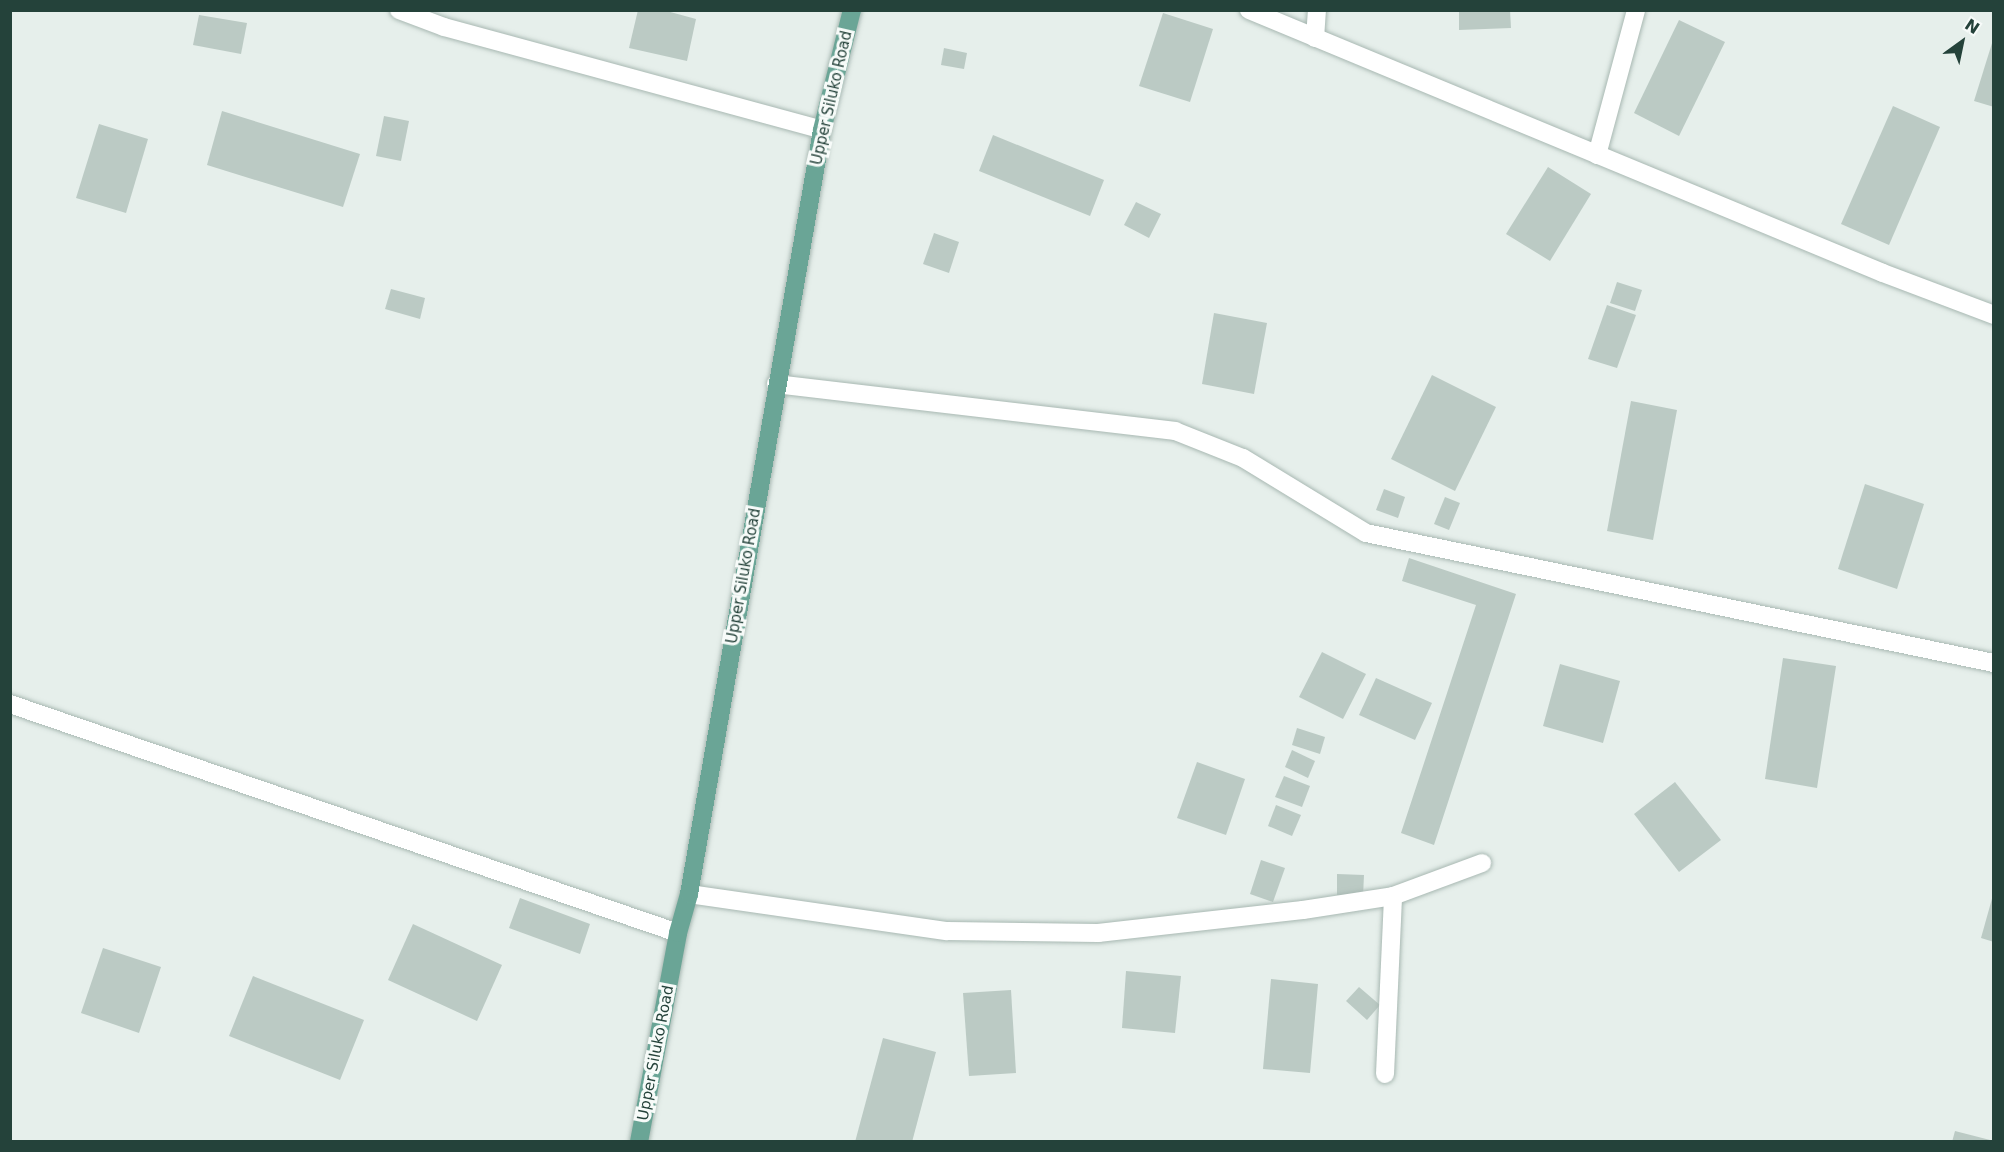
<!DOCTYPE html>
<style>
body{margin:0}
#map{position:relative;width:2004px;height:1152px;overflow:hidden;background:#e6efeb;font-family:"DejaVu Sans",sans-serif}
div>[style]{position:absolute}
.building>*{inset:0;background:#bbcac4}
.roads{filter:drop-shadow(0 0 2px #a8b8b2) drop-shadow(0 0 2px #a8b8b2)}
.street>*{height:18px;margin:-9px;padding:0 9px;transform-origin:9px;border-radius:9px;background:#fff}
.primary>*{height:18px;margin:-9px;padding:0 9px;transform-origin:9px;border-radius:9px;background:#6aa596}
span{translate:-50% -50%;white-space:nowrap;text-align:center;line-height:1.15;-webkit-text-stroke:6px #f7fbf9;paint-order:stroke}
.street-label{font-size:15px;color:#24423a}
.frame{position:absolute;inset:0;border:12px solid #24423a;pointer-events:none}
.north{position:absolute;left:1932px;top:12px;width:60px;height:60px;-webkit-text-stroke:4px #f7fbf9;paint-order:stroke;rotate:33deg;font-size:16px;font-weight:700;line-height:24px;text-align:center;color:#24423a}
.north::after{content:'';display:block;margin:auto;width:21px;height:27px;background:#24423a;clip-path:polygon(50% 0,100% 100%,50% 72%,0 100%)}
</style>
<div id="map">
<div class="building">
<div style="clip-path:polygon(638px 10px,663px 10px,696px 19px,687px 61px,629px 48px)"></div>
<div style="clip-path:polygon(1459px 10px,1510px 10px,1511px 28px,1459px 30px)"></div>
<div style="clip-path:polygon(1163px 13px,1213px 29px,1190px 102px,1139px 86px)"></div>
<div style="clip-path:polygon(199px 15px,247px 23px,241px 54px,193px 45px)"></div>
<div style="clip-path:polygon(1679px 20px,1725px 42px,1679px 136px,1634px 113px)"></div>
<div style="clip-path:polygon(1993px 40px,1994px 40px,1994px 107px,1974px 101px)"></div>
<div style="clip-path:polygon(944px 48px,967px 53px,964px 69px,941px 65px)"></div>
<div style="clip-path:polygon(1893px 106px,1940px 127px,1889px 245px,1841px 224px)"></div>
<div style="clip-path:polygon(222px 111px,360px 154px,343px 207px,207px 165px)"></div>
<div style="clip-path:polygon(384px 116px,409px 121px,401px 161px,376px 156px)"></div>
<div style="clip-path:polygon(99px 124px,148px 139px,126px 213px,76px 198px)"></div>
<div style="clip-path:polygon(993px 135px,1104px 180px,1090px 216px,979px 171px)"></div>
<div style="clip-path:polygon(1548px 167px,1591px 194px,1550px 261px,1506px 234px)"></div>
<div style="clip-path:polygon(1136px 202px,1161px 214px,1149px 238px,1124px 225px)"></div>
<div style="clip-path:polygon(934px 233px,959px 242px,949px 273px,923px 264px)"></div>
<div style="clip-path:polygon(1617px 282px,1642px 290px,1635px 311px,1610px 303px)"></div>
<div style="clip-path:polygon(391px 289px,425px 298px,420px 319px,385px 309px)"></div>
<div style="clip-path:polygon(1607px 305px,1636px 315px,1617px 368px,1588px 359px)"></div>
<div style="clip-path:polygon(1214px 313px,1267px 323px,1254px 394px,1202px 384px)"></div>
<div style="clip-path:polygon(1432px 375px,1496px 407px,1455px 491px,1391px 459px)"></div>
<div style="clip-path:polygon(1631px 401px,1677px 410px,1653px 540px,1607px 531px)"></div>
<div style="clip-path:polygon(1865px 484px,1924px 504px,1897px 589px,1838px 569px)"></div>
<div style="clip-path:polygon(1384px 489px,1405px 497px,1398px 518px,1376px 510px)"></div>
<div style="clip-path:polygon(1445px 497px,1460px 503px,1449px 530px,1434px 524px)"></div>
<div style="clip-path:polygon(1409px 558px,1516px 594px,1434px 845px,1401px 833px,1476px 605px,1402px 581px)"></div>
<div style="clip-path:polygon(1322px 652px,1366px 674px,1343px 719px,1299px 697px)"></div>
<div style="clip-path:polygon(1783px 658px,1836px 666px,1817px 788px,1765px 779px)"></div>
<div style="clip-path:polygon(1560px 664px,1620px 681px,1603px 743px,1543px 726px)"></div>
<div style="clip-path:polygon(1376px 678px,1432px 703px,1415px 740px,1359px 715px)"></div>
<div style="clip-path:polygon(1297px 728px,1325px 737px,1320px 754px,1292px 745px)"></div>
<div style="clip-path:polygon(1292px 750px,1315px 761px,1308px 778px,1285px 767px)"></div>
<div style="clip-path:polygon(1197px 762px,1245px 779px,1226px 835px,1177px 818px)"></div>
<div style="clip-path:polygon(1284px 776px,1310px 786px,1302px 807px,1275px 797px)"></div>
<div style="clip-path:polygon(1675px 782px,1721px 840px,1679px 872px,1634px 814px)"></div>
<div style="clip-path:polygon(1276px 805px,1301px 815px,1292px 836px,1268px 826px)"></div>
<div style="clip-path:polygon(1261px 860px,1285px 868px,1273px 902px,1250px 894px)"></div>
<div style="clip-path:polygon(1337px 874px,1364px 875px,1363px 896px,1337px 895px)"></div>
<div style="clip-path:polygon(1993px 895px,1994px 895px,1994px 942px,1981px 938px)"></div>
<div style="clip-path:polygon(520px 898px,590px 924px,580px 954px,509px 928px)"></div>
<div style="clip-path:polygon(413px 924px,502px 965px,477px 1021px,388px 980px)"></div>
<div style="clip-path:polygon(103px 948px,161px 967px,139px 1033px,81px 1013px)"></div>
<div style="clip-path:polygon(1126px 971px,1181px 976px,1175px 1033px,1122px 1028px)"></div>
<div style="clip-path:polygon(253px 976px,364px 1020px,340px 1080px,229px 1036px)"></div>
<div style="clip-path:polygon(1271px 979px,1318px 984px,1310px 1073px,1263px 1069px)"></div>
<div style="clip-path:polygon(1359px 987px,1380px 1005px,1367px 1020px,1346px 1001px)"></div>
<div style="clip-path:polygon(1011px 990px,1016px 1073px,969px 1076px,963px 993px)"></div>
<div style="clip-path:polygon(883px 1038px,936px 1052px,912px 1142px,855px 1142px)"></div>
<div style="clip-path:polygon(1955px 1131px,1994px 1141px,1994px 1142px,1952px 1142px)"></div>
</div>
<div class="roads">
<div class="street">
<div style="left:399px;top:10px;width:48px;rotate:20.7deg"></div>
<div style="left:444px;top:27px;width:392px;rotate:15.2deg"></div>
<div style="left:1249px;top:10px;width:686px;rotate:22.53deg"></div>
<div style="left:1883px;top:273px;width:119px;rotate:20.7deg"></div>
<div style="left:1315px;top:38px;width:28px;rotate:-86deg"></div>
<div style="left:1597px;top:155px;width:150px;rotate:-74.9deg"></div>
<div style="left:776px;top:384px;width:402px;rotate:6.7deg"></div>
<div style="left:1175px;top:431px;width:73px;rotate:21.7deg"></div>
<div style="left:1243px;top:458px;width:144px;rotate:31.4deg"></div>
<div style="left:1366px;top:533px;width:641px;rotate:11.7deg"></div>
<div style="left:10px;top:704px;width:706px;rotate:18.92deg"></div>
<div style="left:689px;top:894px;width:261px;rotate:8.2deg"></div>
<div style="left:947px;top:931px;width:151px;rotate:0.8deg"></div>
<div style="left:1098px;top:933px;width:206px;rotate:-6.4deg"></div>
<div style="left:1303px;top:910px;width:91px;rotate:-8.8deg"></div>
<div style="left:1393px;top:896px;width:95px;rotate:-20.3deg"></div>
<div style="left:1385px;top:1074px;width:178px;rotate:-87.4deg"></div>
</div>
<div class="primary">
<div style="left:639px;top:1142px;width:213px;rotate:-79.4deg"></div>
<div style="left:678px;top:933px;width:41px;rotate:-74.2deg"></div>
<div style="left:689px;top:894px;width:775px;rotate:-80.12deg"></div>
<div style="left:822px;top:130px;width:124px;rotate:-76deg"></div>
</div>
</div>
<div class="street-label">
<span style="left:832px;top:98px;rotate:-77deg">Upper Siluko Road</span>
<span style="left:744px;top:576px;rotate:-80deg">Upper Siluko Road</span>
<span style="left:656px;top:1053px;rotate:-79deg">Upper Siluko Road</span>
</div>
<div class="frame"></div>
<div class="north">N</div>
</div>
